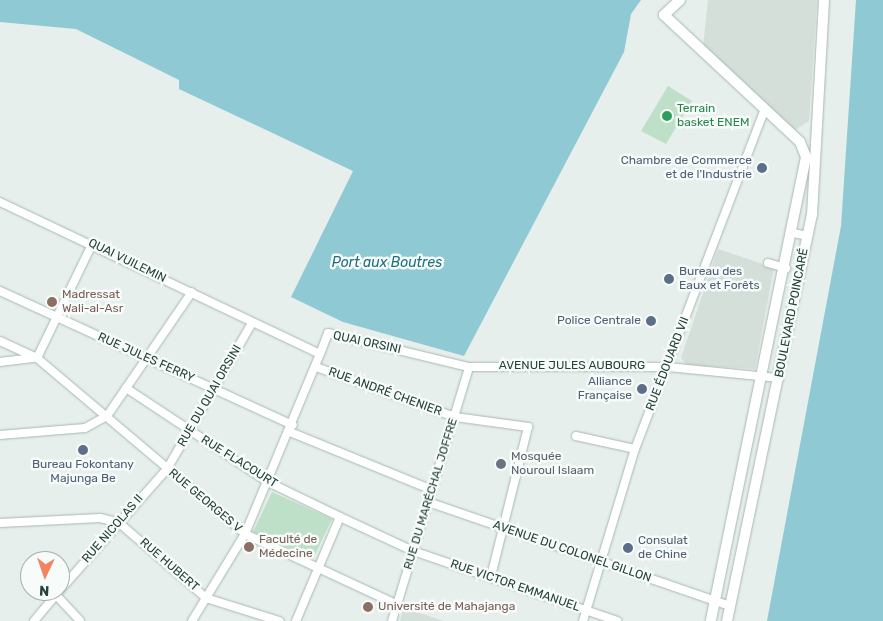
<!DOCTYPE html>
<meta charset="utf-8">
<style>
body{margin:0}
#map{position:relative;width:883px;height:621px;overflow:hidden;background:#e6efeb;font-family:Rubik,sans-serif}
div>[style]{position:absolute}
.built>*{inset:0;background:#d4dfda}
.green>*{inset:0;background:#bfe0c8}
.water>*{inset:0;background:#8ec9d4}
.roads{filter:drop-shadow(0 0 1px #a8b8b2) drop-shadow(0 0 1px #a8b8b2)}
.street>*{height:8px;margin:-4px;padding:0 4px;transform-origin:4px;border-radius:4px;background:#fff}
.secondary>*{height:10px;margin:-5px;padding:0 5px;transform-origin:5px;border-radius:5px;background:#fff}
.dots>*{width:14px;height:14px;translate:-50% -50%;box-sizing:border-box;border:2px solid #f7fbf9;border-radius:50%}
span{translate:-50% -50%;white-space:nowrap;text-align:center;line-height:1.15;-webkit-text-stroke:5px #f7fbf9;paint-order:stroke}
.leisure-label{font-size:12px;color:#27864d}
.left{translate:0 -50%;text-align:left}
.service-label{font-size:12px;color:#4e5e75}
.right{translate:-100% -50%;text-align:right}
.street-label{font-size:12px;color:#24423a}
.education-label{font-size:12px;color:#785e54}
.worship-label{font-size:12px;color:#5b616d}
.water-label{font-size:14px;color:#1c6f80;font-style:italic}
.north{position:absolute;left:20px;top:551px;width:50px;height:50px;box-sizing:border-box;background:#f7fbf9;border:1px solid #a3b1ad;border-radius:50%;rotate:183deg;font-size:14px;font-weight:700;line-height:20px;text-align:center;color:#24423a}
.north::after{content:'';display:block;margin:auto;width:18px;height:22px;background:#f4845f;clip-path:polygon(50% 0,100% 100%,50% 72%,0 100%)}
</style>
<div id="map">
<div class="built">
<div style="clip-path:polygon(708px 0,817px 0,809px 121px,792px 132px,703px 47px)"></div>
<div style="clip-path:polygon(718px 249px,774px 268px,755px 369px,687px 365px,681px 358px)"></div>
<div style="clip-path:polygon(404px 608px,444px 621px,400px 621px)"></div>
</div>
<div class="green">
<div style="clip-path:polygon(668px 86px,692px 101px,666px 144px,641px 131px)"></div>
<div style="clip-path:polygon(272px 492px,332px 519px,313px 559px,253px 532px)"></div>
</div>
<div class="water">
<div style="clip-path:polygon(0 0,641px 0,631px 14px,624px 52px,464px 356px,343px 322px,291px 297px,353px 171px,179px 89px,179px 80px,76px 29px,0 22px)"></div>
<div style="clip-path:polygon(856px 0,883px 0,883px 621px,767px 621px,841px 226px)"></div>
</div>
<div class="roads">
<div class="street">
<div style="left:0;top:202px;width:354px;rotate:25.4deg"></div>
<div style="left:320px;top:354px;width:22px;rotate:-69deg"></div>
<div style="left:328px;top:333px;width:145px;rotate:13.6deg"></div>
<div style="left:469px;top:367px;width:199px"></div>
<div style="left:668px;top:367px;width:112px;rotate:5.7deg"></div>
<div style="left:793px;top:233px;width:15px;rotate:11deg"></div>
<div style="left:768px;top:263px;width:19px;rotate:16deg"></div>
<div style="left:0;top:291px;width:322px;rotate:24.6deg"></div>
<div style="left:0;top:341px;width:41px;rotate:24.7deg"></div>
<div style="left:37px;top:358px;width:272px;rotate:40.2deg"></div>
<div style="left:245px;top:534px;width:169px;rotate:24.9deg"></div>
<div style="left:37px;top:358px;width:127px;rotate:-64.2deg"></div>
<div style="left:0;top:362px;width:35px;rotate:-7deg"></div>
<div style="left:316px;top:367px;width:148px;rotate:19.8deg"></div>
<div style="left:455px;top:417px;width:74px;rotate:7.8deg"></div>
<div style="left:528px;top:427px;width:154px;rotate:103.9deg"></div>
<div style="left:126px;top:388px;width:170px;rotate:33.5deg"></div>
<div style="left:268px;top:482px;width:80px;rotate:25.9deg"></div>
<div style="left:340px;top:517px;width:81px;rotate:25deg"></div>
<div style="left:413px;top:551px;width:216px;rotate:18.9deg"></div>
<div style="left:290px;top:432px;width:153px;rotate:22.2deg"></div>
<div style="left:0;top:435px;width:85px;rotate:-4.7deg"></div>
<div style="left:85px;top:428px;width:25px;rotate:-29deg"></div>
<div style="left:107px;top:416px;width:150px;rotate:-55.6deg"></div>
<div style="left:576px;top:436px;width:60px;rotate:12.4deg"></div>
<div style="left:428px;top:502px;width:319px;rotate:19deg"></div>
<div style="left:0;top:523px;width:100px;rotate:-2.9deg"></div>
<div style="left:100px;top:518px;width:18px;rotate:13deg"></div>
<div style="left:118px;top:522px;width:116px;rotate:40.8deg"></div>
<div style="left:206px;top:598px;width:77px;rotate:17.5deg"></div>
<div style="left:60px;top:590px;width:162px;rotate:-48.5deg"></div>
<div style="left:167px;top:469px;width:169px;rotate:-59.8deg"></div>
<div style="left:56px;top:595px;width:35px;rotate:47deg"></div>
<div style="left:34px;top:621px;width:39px;rotate:-50deg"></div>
<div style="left:192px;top:621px;width:102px;rotate:-58.7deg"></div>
<div style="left:245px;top:534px;width:195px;rotate:-67.4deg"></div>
<div style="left:296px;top:621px;width:113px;rotate:-67.1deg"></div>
<div style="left:392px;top:621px;width:265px;rotate:-73.1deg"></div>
<div style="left:583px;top:621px;width:180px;rotate:-73.2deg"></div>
<div style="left:635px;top:449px;width:362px;rotate:-69.1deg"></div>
</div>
<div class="secondary">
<div style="left:680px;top:0;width:22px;rotate:137deg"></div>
<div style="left:664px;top:15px;width:186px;rotate:43deg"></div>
<div style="left:800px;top:142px;width:16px;rotate:68deg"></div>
<div style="left:806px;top:157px;width:474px;rotate:101.6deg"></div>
<div style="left:727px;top:621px;width:415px;rotate:-78.2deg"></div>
<div style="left:812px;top:215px;width:215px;rotate:-86.8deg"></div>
</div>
</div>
<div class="dots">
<div style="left:667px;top:116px;background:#2e9e5b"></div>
<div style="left:762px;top:168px;background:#5c6f8a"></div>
<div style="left:669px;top:279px;background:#5c6f8a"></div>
<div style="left:52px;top:302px;background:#8d6e63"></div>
<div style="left:651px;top:321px;background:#5c6f8a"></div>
<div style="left:642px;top:389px;background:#5c6f8a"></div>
<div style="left:83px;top:450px;background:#5c6f8a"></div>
<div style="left:501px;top:464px;background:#6b7280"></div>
<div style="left:249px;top:547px;background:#8d6e63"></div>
<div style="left:628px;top:548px;background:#5c6f8a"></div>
<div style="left:368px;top:607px;background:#8d6e63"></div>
</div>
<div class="leisure-label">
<span class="left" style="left:677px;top:116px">Terrain<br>basket ENEM</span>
</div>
<div class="service-label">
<span class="right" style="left:752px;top:168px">Chambre de Commerce<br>et de l'Industrie</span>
<span class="left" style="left:679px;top:279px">Bureau des<br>Eaux et Forêts</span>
<span class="right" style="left:641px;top:321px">Police Centrale</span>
<span class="right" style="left:632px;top:389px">Alliance<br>Française</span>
<span style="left:83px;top:472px">Bureau Fokontany<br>Majunga Be</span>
<span class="left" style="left:638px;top:548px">Consulat<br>de Chine</span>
</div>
<div class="street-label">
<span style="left:127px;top:261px;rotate:26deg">QUAI VUILEMIN</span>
<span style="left:792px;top:313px;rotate:-79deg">BOULEVARD POINCARÉ</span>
<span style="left:367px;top:343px;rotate:12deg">QUAI ORSINI</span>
<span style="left:146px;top:358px;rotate:24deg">RUE JULES FERRY</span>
<span style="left:668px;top:364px;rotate:-69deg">RUE ÉDOUARD VII</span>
<span style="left:572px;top:366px">AVENUE JULES AUBOURG</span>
<span style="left:385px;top:392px;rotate:20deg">RUE ANDRÉ CHENIER</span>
<span style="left:210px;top:396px;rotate:-60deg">RUE DU QUAI ORSINI</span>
<span style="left:239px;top:462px;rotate:32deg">RUE FLACOURT</span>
<span style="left:431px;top:494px;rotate:-73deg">RUE DU MARÉCHAL JOFFRE</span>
<span style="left:205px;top:501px;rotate:40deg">RUE GEORGES V</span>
<span style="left:113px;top:529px;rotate:-49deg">RUE NICOLAS II</span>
<span style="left:572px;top:552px;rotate:19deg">AVENUE DU COLONEL GILLON</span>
<span style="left:169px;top:565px;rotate:41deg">RUE HUBERT</span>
<span style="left:515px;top:586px;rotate:19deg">RUE VICTOR EMMANUEL</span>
</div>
<div class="education-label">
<span class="left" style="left:62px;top:302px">Madressat<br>Wali-al-Asr</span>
<span class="left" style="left:259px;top:547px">Faculté de<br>Médecine</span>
<span class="left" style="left:378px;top:607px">Université de Mahajanga</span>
</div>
<div class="worship-label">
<span class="left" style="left:511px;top:464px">Mosquée<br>Nouroul Islaam</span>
</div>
<div class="water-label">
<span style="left:387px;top:263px">Port aux Boutres</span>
</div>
<div class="north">N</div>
</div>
